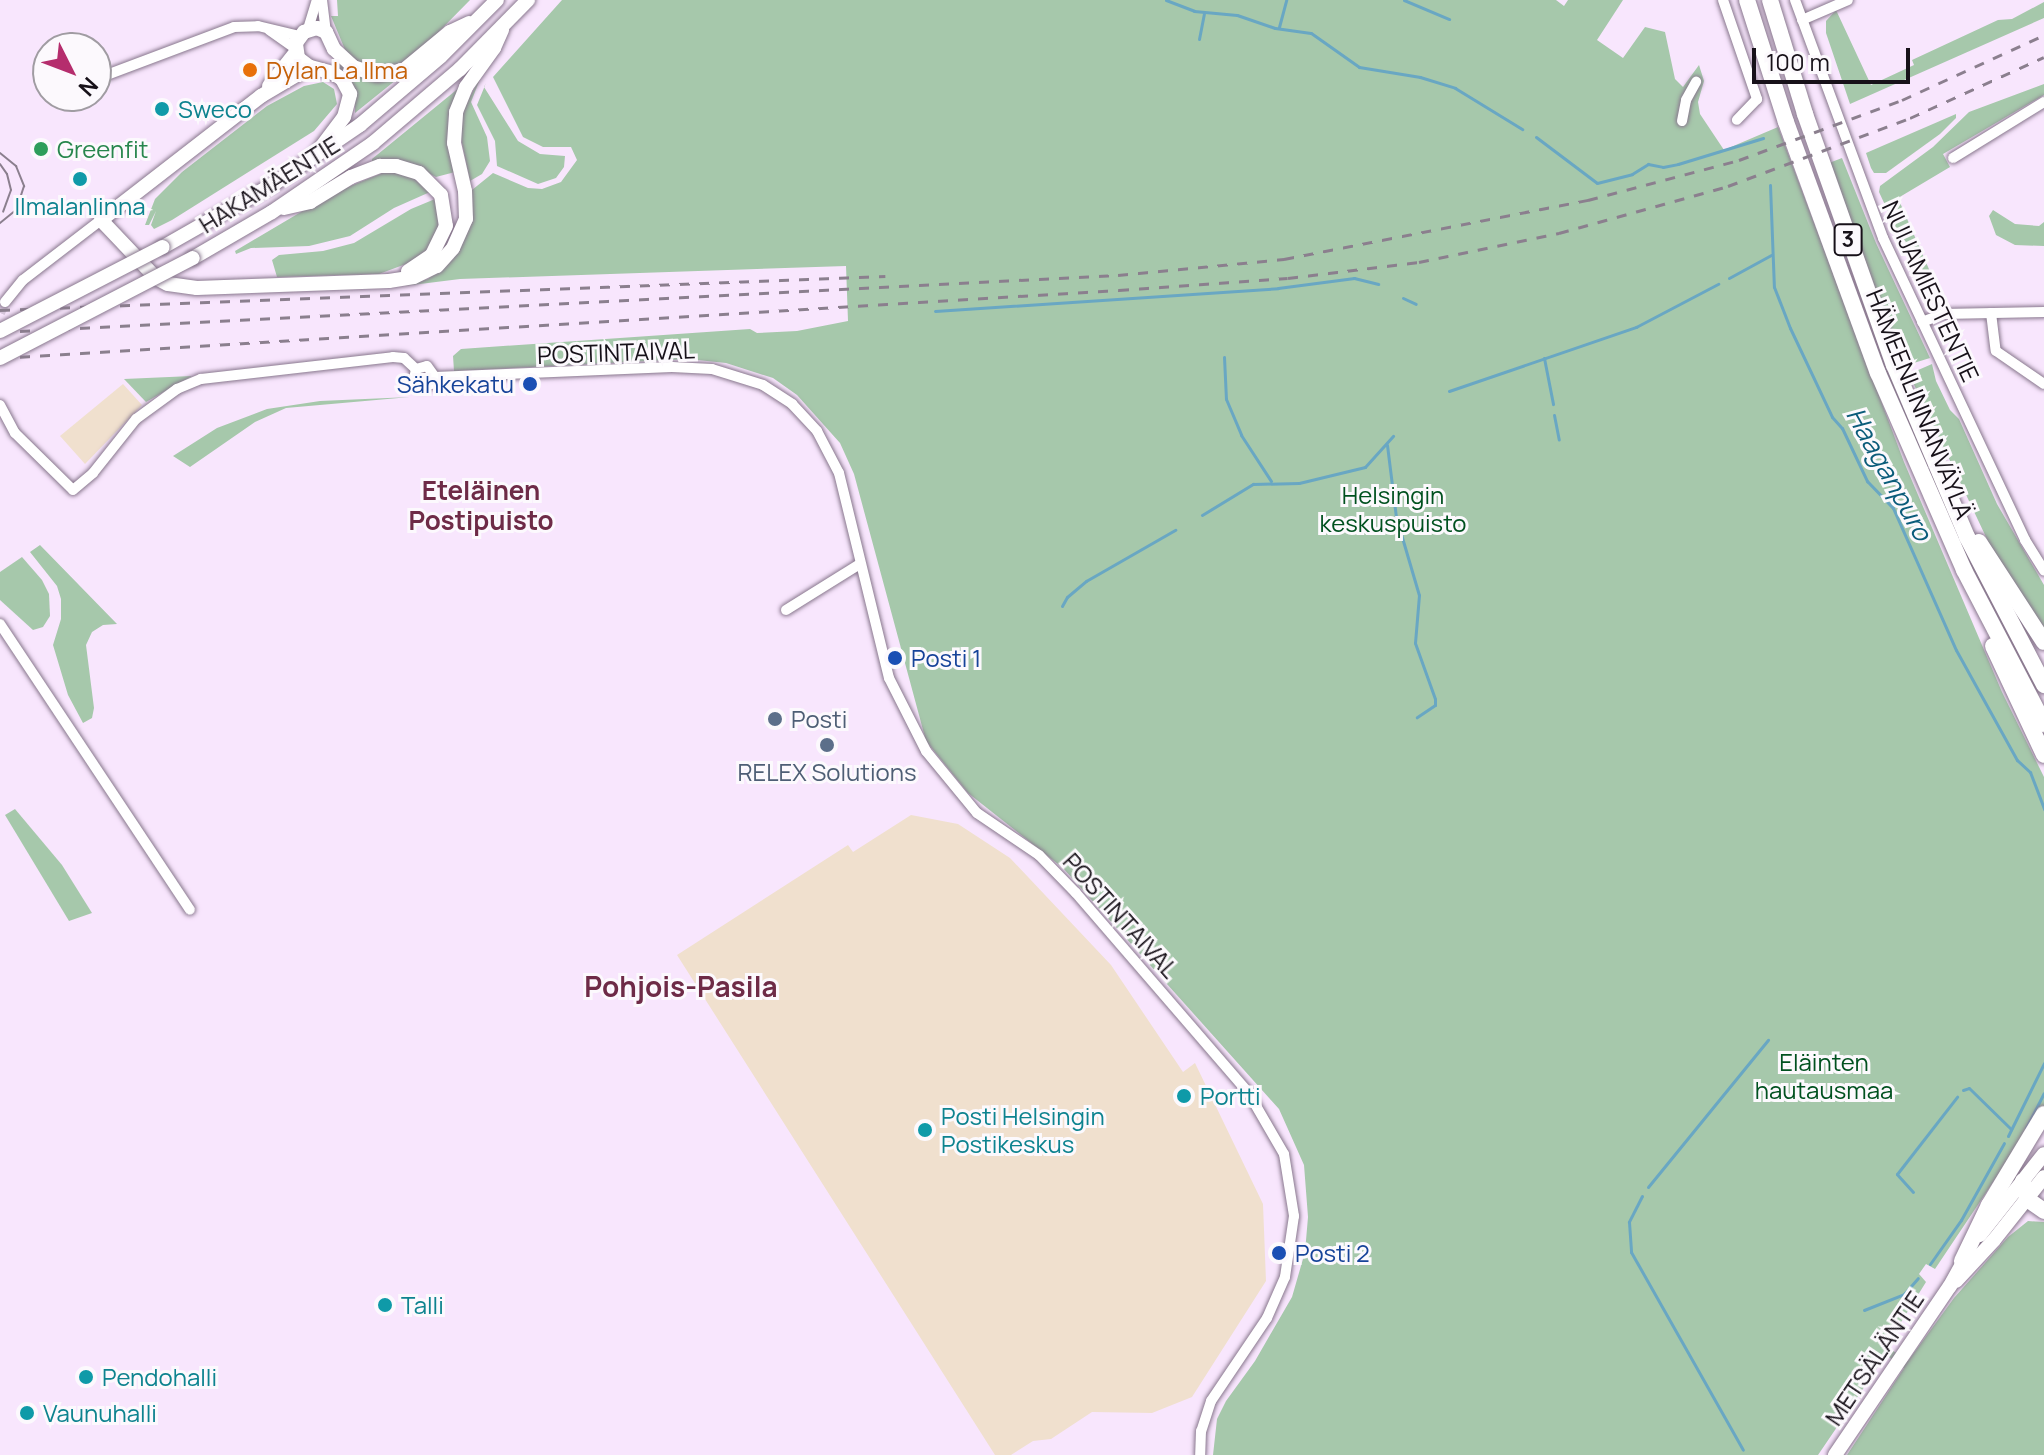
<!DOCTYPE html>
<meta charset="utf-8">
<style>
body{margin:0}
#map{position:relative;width:2044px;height:1455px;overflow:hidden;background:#f8e6fd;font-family:Manrope,sans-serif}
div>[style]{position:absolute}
.industrial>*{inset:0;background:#f0e0ce}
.green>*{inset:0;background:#a6c8ab}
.stream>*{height:3px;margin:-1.5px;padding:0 1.5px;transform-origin:1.5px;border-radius:1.5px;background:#69a7c3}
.minor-tunnel>*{height:10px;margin-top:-5px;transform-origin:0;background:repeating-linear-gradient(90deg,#d6c6db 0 10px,transparent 0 15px)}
.roads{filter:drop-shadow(0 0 2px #88778d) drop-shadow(0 0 2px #88778d)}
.minor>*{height:10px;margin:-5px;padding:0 5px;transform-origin:5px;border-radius:5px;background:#fff}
.major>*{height:14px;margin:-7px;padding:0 7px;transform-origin:7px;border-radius:7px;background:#fff}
.highway>*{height:16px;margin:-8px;padding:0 8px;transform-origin:8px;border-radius:8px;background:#fff}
.tram>*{height:2px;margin:-1px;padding:0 1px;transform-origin:1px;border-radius:1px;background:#8b7f8e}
.rail>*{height:3px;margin-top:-1.5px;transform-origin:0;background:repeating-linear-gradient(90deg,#8b7f8e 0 10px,transparent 0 20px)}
.bridges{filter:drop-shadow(0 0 2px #88778d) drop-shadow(0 0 2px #88778d)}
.major-bridge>*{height:14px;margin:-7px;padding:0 7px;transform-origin:7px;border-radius:7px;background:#fff}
.dots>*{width:22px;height:22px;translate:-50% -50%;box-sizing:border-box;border:4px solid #fcf9fd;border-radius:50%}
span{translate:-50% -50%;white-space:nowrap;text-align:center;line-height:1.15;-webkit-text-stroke:6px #fcf9fd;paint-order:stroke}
.shield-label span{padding:2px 6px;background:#fcf9fd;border:2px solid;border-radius:6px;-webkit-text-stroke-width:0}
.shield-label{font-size:22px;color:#171119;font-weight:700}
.food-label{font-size:24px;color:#c56008}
.left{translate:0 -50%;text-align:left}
.culture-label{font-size:24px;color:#0d838f}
.leisure-label{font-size:24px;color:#27864d}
.street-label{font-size:24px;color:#171119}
.transit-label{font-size:24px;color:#164399}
.right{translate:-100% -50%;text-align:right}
.park-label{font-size:24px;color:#00511f}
.service-label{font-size:24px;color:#4e5e75}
.water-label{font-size:26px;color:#0b5c7a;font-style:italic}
.neighbourhood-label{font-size:26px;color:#6e2b47;font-weight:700}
.quarter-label{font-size:28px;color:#6e2b47;font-weight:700}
.north{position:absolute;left:32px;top:32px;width:80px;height:80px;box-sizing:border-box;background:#fcf9fd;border:2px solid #a09ca2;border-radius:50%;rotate:132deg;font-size:22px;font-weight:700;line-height:32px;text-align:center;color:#171119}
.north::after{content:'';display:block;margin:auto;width:28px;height:36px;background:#b52d6d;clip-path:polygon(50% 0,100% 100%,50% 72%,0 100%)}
.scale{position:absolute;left:1752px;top:48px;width:158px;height:36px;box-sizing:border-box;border:4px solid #171119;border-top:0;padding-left:10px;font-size:24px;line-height:28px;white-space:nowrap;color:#171119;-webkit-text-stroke:6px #fcf9fd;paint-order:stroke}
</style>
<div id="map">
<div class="industrial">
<div style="clip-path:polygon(123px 384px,142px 405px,85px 464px,60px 436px)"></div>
<div style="clip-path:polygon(911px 815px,958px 824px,1010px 858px,1111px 965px,1183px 1072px,1195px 1063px,1263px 1204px,1266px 1281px,1192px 1397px,1152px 1413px,1092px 1412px,1051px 1439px,1033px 1441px,1011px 1455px,995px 1455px,677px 955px,848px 845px,853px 852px)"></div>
</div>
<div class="green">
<div style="clip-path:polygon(337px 0,470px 0,411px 60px,389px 69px,364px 67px,346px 52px,331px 16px,338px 16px)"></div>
<div style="clip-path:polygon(562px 0,1556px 0,1564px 6px,1568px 0,1623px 0,1597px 40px,1623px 58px,1645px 27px,1665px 32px,1675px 79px,1683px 87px,1699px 65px,1704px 81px,1698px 102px,1700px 114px,1724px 150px,1778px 127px,1904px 462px,2002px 692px,2044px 777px,2044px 1106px,1935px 1269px,1926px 1264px,1919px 1274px,1926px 1282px,1890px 1340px,1889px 1348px,1908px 1361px,1954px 1298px,2008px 1237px,2028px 1221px,2044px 1222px,2044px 1455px,1847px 1455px,1904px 1368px,1886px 1355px,1818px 1455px,1213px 1455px,1217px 1419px,1226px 1401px,1255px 1361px,1292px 1297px,1305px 1252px,1308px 1217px,1304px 1165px,1279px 1109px,1063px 868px,968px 793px,926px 741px,854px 474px,840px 443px,797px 395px,773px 378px,726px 363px,688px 359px,454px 371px,453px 356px,461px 349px,750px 329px,757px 333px,797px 331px,848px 321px,846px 266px,460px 279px,404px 286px,428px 279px,453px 259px,470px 226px,472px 190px,493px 173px,528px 188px,542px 189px,561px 182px,577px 160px,571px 147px,543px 147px,523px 137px,493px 77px)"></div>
<div style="clip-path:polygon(2044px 2px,2044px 18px,1850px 104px,1826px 33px,1826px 21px,1836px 10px,1871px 85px,1914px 65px,1912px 60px,1998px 20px,2012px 19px)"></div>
<div style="clip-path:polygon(338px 62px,395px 78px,396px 80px,355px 113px,355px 88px,347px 76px,335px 67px)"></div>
<div style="clip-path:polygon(482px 74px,471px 102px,487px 137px,490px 161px,482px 174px,470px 181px,459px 129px,462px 112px)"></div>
<div style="clip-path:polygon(323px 82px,334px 89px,337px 104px,314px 131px,172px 220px,154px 229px,151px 225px,156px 211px,149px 225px,145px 225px,155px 199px,182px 172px,267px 106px,304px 86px)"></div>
<div style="clip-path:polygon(486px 83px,484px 87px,518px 141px,540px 154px,565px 156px,564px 167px,556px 178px,538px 184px,497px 166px,495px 141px,477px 105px)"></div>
<div style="clip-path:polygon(2044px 84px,2044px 95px,1943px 154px,1950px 167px,1898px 198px,1942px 299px,1931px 288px,1915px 254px,1898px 233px,1879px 192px,1880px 186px,1933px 147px,1969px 112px)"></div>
<div style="clip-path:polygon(460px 87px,455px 172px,436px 177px,407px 162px,372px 163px,372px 159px)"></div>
<div style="clip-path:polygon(1956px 114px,1956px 118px,1940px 134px,1886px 173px,1874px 173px,1871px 168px,1866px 153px)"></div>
<div style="clip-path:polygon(1842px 158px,1876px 243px,1930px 358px,1904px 366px,1829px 163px)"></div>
<div style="clip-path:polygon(385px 172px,409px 174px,430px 192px,394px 208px,350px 236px,309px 246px,251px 248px,236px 254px,235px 251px,333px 193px)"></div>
<div style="clip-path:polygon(435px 199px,441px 220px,430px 248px,414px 261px,379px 274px,277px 277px,272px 260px,279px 255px,323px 251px,354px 243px,411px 209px)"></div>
<div style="clip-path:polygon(1993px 210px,2015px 224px,2039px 226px,2044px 222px,2044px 246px,2015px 245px,1996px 235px,1989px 216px)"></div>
<div style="clip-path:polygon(1932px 364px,1936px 381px,1950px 410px,1959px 419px,1997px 504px,2044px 585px,2044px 631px,1995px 556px,1909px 374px)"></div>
<div style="clip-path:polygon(192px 376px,146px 402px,124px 379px)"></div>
<div style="clip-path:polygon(410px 397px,286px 408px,255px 422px,190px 467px,173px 456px,217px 428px,267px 409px,320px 401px)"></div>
<div style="clip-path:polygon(40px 545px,117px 624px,103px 625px,92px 632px,86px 645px,94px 708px,92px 718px,83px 723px,68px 695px,53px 645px,61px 619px,61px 599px,57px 586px,30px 552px)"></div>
<div style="clip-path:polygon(22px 557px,42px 580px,49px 594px,50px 616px,43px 627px,33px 630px,0 600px,0 572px)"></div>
<div style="clip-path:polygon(15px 809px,62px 865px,92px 913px,69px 921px,5px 815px)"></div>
</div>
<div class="stream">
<div style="left:1166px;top:0;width:30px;rotate:21deg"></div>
<div style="left:1194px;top:11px;width:43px;rotate:5.3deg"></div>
<div style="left:1237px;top:15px;width:40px;rotate:18.9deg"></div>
<div style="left:1275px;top:28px;width:36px;rotate:8deg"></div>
<div style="left:1311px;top:33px;width:59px;rotate:35.3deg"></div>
<div style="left:1359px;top:67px;width:62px;rotate:9.3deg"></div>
<div style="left:1420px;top:77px;width:37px;rotate:17deg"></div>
<div style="left:1455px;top:88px;width:79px;rotate:31.5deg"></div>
<div style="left:1404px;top:0;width:49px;rotate:22.9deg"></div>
<div style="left:1279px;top:27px;width:28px;rotate:-75deg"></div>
<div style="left:1199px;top:39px;width:26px;rotate:-79deg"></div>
<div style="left:1536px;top:137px;width:76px;rotate:37deg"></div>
<div style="left:1597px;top:183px;width:36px;rotate:-14deg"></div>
<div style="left:1632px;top:174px;width:19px;rotate:-32deg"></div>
<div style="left:1648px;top:164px;width:15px;rotate:11deg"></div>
<div style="left:1663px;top:167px;width:15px;rotate:-11deg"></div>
<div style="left:1678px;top:164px;width:89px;rotate:-17deg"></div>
<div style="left:1770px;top:185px;width:102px;rotate:87.8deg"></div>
<div style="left:1774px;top:287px;width:44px;rotate:68.7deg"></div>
<div style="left:1790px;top:328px;width:98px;rotate:64.7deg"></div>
<div style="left:1832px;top:417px;width:15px;rotate:48deg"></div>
<div style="left:1842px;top:428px;width:59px;rotate:64.7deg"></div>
<div style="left:1867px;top:481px;width:37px;rotate:46deg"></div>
<div style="left:1893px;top:508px;width:155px;rotate:66.1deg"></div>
<div style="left:1956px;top:650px;width:126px;rotate:61deg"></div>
<div style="left:2017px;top:760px;width:18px;rotate:43deg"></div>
<div style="left:2030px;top:772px;width:40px;rotate:69deg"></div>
<div style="left:1729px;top:278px;width:48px;rotate:-28.7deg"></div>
<div style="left:1403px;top:298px;width:14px;rotate:25deg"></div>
<div style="left:935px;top:311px;width:344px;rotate:-3.8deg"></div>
<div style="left:1278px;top:288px;width:77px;rotate:-7.5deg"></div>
<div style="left:1354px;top:278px;width:25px;rotate:14deg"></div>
<div style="left:1224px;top:357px;width:42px;rotate:87.3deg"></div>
<div style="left:1226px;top:399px;width:39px;rotate:67deg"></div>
<div style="left:1241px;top:435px;width:55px;rotate:56.9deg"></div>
<div style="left:1544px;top:358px;width:47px;rotate:78.9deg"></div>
<div style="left:1449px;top:391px;width:198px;rotate:-18.9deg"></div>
<div style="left:1636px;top:327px;width:93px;rotate:-27.7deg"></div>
<div style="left:1554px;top:415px;width:25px;rotate:79deg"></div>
<div style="left:1387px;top:445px;width:73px;rotate:82.9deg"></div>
<div style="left:1396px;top:517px;width:81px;rotate:73.6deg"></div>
<div style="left:1419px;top:595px;width:48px;rotate:94.8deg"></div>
<div style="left:1415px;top:643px;width:59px;rotate:70.3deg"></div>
<div style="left:1435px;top:699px;width:6px;rotate:90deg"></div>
<div style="left:1435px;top:705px;width:22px;rotate:146deg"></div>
<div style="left:1202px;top:515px;width:60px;rotate:-31.3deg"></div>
<div style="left:1253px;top:484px;width:46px;rotate:-1.2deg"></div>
<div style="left:1299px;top:483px;width:68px;rotate:-13.6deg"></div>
<div style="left:1365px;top:467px;width:42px;rotate:-47.9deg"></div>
<div style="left:1062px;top:606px;width:10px;rotate:-61deg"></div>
<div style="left:1067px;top:597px;width:25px;rotate:-40deg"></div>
<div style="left:1086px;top:581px;width:103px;rotate:-29.8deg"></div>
<div style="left:1963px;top:1090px;width:6px;rotate:-18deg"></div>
<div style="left:1969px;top:1088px;width:59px;rotate:44.3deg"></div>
<div style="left:2026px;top:1128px;width:39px;rotate:-63deg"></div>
<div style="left:2008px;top:1136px;width:81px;rotate:-63.7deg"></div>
<div style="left:1648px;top:1187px;width:190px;rotate:-50.8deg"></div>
<div style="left:1913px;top:1192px;width:24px;rotate:-132deg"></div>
<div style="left:1897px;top:1174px;width:98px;rotate:-52.1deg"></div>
<div style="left:1642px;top:1196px;width:29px;rotate:117deg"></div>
<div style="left:1629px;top:1222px;width:30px;rotate:86deg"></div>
<div style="left:1631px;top:1252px;width:227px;rotate:60.5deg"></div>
<div style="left:1930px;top:1264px;width:54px;rotate:-54.8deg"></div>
<div style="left:1961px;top:1220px;width:88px;rotate:-60.8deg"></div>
<div style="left:1864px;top:1310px;width:43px;rotate:-21.8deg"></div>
<div style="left:1904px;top:1294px;width:21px;rotate:-49deg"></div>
</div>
<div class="minor-tunnel">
<div style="left:0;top:313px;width:12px;rotate:-66deg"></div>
</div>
<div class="roads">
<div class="minor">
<div style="left:322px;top:0;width:32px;rotate:83deg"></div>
<div style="left:1723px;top:0;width:105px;rotate:71deg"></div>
<div style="left:1757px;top:99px;width:29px;rotate:134deg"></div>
<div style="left:1795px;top:0;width:254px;rotate:69.7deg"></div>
<div style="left:1883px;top:238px;width:334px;rotate:64.8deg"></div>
<div style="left:2025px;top:540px;width:36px;rotate:58deg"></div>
<div style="left:1802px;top:20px;width:50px;rotate:-23.5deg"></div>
<div style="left:308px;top:29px;width:30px;rotate:-73deg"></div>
<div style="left:269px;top:30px;width:32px;rotate:35deg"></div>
<div style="left:96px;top:79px;width:147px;rotate:-20.6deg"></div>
<div style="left:234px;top:27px;width:24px;rotate:-2deg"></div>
<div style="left:258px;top:26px;width:42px;rotate:13.7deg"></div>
<div style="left:1682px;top:121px;width:21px;rotate:-79deg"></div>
<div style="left:1686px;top:100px;width:21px;rotate:-61deg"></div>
<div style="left:1953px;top:158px;width:107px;rotate:-31.6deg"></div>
<div style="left:5px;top:302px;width:28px;rotate:-51deg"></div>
<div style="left:23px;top:280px;width:98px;rotate:-37.6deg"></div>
<div style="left:1991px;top:313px;width:38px;rotate:83deg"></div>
<div style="left:1996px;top:351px;width:58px;rotate:34.5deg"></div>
<div style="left:1922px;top:322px;width:22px;rotate:-21deg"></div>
<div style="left:1943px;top:314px;width:101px;rotate:-1.1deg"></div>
<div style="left:416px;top:369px;width:10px;rotate:101deg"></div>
<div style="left:414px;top:379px;width:9px;rotate:49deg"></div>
<div style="left:420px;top:386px;width:11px;rotate:-10deg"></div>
<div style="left:431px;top:384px;width:8px;rotate:-60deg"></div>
<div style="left:416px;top:369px;width:11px;rotate:-15deg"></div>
<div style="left:427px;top:366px;width:14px;rotate:54deg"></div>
<div style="left:435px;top:377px;width:237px;rotate:-2.4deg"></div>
<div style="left:672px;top:367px;width:40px;rotate:2.9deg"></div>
<div style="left:712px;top:369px;width:53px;rotate:17.4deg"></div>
<div style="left:763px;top:385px;width:35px;rotate:33deg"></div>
<div style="left:792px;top:404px;width:37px;rotate:47deg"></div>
<div style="left:817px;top:431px;width:47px;rotate:62.4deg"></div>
<div style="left:839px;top:473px;width:211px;rotate:76.3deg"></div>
<div style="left:889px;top:678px;width:82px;rotate:63.1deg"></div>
<div style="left:926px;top:751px;width:80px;rotate:50.6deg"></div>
<div style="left:977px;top:813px;width:75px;rotate:34.1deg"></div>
<div style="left:1039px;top:855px;width:53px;rotate:45.8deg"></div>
<div style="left:1076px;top:893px;width:263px;rotate:49.2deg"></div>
<div style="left:1248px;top:1092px;width:72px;rotate:59.9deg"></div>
<div style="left:1284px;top:1154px;width:63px;rotate:80.8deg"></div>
<div style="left:1294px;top:1216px;width:62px;rotate:98.4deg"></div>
<div style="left:1285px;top:1277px;width:45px;rotate:113.7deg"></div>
<div style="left:1267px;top:1318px;width:100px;rotate:124deg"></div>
<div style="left:1211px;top:1401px;width:32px;rotate:108deg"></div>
<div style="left:1201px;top:1431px;width:24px;rotate:92deg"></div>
<div style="left:0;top:405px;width:32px;rotate:62deg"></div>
<div style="left:15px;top:433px;width:81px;rotate:44.5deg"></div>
<div style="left:73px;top:490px;width:26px;rotate:-40deg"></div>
<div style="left:93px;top:473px;width:69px;rotate:-51.5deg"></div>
<div style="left:136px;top:419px;width:51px;rotate:-36.2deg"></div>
<div style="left:177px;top:389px;width:26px;rotate:-23deg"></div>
<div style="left:201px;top:379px;width:193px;rotate:-6.5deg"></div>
<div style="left:393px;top:357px;width:11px;rotate:5deg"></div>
<div style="left:404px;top:358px;width:16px;rotate:43deg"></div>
<div style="left:786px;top:610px;width:87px;rotate:-31.9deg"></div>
<div style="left:0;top:624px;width:343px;rotate:56.4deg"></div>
</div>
<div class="major">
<div style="left:310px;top:67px;width:57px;rotate:149.4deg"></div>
<div style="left:261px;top:96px;width:202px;rotate:142.2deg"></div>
<div style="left:101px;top:220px;width:80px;rotate:46.5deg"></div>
<div style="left:156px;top:278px;width:13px;rotate:27deg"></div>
<div style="left:168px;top:284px;width:29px;rotate:8deg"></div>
<div style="left:197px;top:288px;width:192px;rotate:-2.1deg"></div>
<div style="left:389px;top:281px;width:25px;rotate:-9deg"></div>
<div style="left:414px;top:277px;width:25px;rotate:-26deg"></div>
<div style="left:437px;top:266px;width:24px;rotate:-48deg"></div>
<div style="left:453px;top:248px;width:32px;rotate:-66deg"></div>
<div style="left:466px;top:219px;width:28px;rotate:-92deg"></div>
<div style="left:465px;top:191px;width:49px;rotate:-102.9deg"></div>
<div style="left:454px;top:143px;width:31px;rotate:-86deg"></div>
<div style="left:456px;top:112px;width:27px;rotate:-68deg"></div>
<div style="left:466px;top:87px;width:48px;rotate:-54.3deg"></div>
<div style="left:494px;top:48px;width:20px;rotate:-66deg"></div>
<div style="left:269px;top:86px;width:43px;rotate:-51.5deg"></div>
<div style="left:316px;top:154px;width:46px;rotate:-52.9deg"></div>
<div style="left:344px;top:117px;width:24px;rotate:-75deg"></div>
<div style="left:350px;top:94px;width:17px;rotate:-118deg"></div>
<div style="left:342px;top:79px;width:11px;rotate:-146deg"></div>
<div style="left:333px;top:73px;width:24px;rotate:-165deg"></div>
<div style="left:310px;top:67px;width:15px;rotate:-143deg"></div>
<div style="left:298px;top:58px;width:15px;rotate:-98deg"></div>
<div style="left:296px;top:43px;width:14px;rotate:-54deg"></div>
<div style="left:304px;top:32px;width:14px;rotate:-17deg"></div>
<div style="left:317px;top:28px;width:10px;rotate:24deg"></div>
<div style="left:326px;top:32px;width:19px;rotate:65deg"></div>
<div style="left:334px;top:49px;width:26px;rotate:43deg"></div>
<div style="left:353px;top:67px;width:26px;rotate:18deg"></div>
<div style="left:378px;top:75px;width:26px;rotate:-11deg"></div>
<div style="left:404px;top:70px;width:60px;rotate:-39.6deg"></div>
<div style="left:450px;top:32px;width:21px;rotate:-25deg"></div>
<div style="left:284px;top:208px;width:27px;rotate:-13deg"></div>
<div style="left:310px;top:202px;width:48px;rotate:-31.4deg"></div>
<div style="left:351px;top:177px;width:31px;rotate:-21deg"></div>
<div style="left:380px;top:166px;width:16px"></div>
<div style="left:396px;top:166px;width:24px;rotate:17deg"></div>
<div style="left:419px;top:173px;width:31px;rotate:45deg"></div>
<div style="left:441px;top:195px;width:31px;rotate:81deg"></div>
<div style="left:446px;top:226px;width:32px;rotate:116deg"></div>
<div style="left:432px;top:255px;width:29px;rotate:146deg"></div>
<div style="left:163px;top:247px;width:129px;rotate:-29.7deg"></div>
<div style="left:275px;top:183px;width:103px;rotate:-34.3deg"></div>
<div style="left:360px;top:125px;width:106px;rotate:-40.4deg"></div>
<div style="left:441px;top:56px;width:79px;rotate:-45deg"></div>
<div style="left:193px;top:258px;width:91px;rotate:-30.2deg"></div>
<div style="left:272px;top:212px;width:122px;rotate:-34.3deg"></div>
<div style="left:373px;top:143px;width:114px;rotate:-40.4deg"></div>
<div style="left:460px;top:69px;width:97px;rotate:-45.4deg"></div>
<div style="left:1980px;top:1235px;width:103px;rotate:-51.7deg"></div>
<div style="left:1956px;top:1281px;width:56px;rotate:-47.2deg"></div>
<div style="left:1994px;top:1240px;width:80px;rotate:-51.6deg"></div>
<div style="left:1835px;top:1455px;width:204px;rotate:-55.8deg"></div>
<div style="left:1950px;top:1286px;width:38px;rotate:-61deg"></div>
</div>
<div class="highway">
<div style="left:1747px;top:0;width:128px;rotate:72.3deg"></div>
<div style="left:1786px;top:122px;width:267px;rotate:69.9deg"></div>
<div style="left:1878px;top:373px;width:215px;rotate:66.4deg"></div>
<div style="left:1964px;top:570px;width:174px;rotate:62.5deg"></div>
<div style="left:1770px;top:0;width:119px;rotate:72.9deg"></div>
<div style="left:1805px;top:114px;width:266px;rotate:70.5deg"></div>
<div style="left:1894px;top:365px;width:187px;rotate:67deg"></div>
<div style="left:1967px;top:537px;width:167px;rotate:62.5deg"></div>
<div style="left:1979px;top:542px;width:119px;rotate:57deg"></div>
<div style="left:1993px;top:646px;width:120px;rotate:64.9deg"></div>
<div style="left:2023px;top:1181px;width:18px;rotate:77deg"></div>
<div style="left:2027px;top:1199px;width:21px;rotate:35deg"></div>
<div style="left:1962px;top:1261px;width:62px;rotate:-64.3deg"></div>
<div style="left:1989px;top:1205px;width:106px;rotate:-58.9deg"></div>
</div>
</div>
<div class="tram">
<div style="left:0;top:153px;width:21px;rotate:39deg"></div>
<div style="left:16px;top:166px;width:22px;rotate:68deg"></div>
<div style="left:24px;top:186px;width:25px;rotate:108deg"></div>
<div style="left:16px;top:210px;width:21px;rotate:141deg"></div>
<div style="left:0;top:164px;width:12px;rotate:55deg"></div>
<div style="left:7px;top:174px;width:16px;rotate:76deg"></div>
<div style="left:11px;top:190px;width:23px;rotate:110deg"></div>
</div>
<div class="rail">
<div style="left:0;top:310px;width:886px;rotate:-2.2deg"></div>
<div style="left:0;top:332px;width:1119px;rotate:-2.92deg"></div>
<div style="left:1118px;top:275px;width:167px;rotate:-5.5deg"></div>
<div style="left:1284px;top:259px;width:310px;rotate:-11deg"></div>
<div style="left:1588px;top:200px;width:156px;rotate:-14.8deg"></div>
<div style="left:1739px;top:160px;width:174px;rotate:-20.2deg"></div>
<div style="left:1902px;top:100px;width:156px;rotate:-24.6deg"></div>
<div style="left:0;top:358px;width:1121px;rotate:-3.48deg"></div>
<div style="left:1119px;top:290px;width:169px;rotate:-4.1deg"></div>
<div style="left:1288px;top:278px;width:132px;rotate:-7deg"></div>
<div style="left:1419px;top:262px;width:143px;rotate:-11.7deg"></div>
<div style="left:1559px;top:233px;width:175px;rotate:-15.5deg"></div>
<div style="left:1728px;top:186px;width:194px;rotate:-20.5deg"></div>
<div style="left:1910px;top:118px;width:147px;rotate:-24.5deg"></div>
</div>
<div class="bridges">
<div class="major-bridge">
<div style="left:0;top:331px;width:183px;rotate:-27.3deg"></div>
<div style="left:0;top:358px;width:217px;rotate:-27.4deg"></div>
</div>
</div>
<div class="dots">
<div style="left:250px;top:70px;background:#e8710a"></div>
<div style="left:162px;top:109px;background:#0f9aa8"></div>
<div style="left:41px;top:149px;background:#2e9e5b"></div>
<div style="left:80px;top:179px;background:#0f9aa8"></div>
<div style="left:530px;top:384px;background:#1a4fb4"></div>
<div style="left:895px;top:658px;background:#1a4fb4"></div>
<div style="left:775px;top:719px;background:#5c6f8a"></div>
<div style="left:827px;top:745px;background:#5c6f8a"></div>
<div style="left:1184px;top:1096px;background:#0f9aa8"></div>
<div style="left:925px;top:1130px;background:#0f9aa8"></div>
<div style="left:1279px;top:1253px;background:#1a4fb4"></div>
<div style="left:385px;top:1305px;background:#0f9aa8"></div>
<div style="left:86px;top:1377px;background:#0f9aa8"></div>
<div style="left:27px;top:1413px;background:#0f9aa8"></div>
</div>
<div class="shield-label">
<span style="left:1848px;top:240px">3</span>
</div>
<div class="food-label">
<span class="left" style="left:266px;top:70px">Dylan La Ilma</span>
</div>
<div class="culture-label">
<span class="left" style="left:178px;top:109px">Sweco</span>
<span style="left:80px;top:206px">Ilmalanlinna</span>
<span class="left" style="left:1200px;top:1096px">Portti</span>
<span class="left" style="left:941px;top:1130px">Posti Helsingin<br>Postikeskus</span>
<span class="left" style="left:401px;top:1305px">Talli</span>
<span class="left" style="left:102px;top:1377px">Pendohalli</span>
<span class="left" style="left:43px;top:1413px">Vaunuhalli</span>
</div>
<div class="leisure-label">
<span class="left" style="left:57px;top:149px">Greenfit</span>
</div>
<div class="street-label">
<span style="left:269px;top:184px;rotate:-32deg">HAKAMÄENTIE</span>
<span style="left:1931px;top:291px;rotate:65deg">NUIJAMIESTENTIE</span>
<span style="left:616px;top:352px;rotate:-2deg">POSTINTAIVAL</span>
<span style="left:1920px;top:404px;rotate:68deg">HÄMEENLINNANVÄYLÄ</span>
<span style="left:1121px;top:915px;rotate:48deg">POSTINTAIVAL</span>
<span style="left:1874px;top:1358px;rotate:-56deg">METSÄLÄNTIE</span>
</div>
<div class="transit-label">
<span class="right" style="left:514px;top:384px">Sähkekatu</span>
<span class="left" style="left:911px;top:658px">Posti 1</span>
<span class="left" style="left:1295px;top:1253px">Posti 2</span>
</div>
<div class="park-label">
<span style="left:1393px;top:509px">Helsingin<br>keskuspuisto</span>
<span style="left:1824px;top:1076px">Eläinten<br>hautausmaa</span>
</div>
<div class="service-label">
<span class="left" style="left:791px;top:719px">Posti</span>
<span style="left:827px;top:772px">RELEX Solutions</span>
</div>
<div class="water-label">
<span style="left:1889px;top:474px;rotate:61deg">Haaganpuro</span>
</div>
<div class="neighbourhood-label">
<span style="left:481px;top:506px">Eteläinen<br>Postipuisto</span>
</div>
<div class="quarter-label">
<span style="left:681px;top:986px">Pohjois-Pasila</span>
</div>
<div class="north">N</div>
<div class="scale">100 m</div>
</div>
